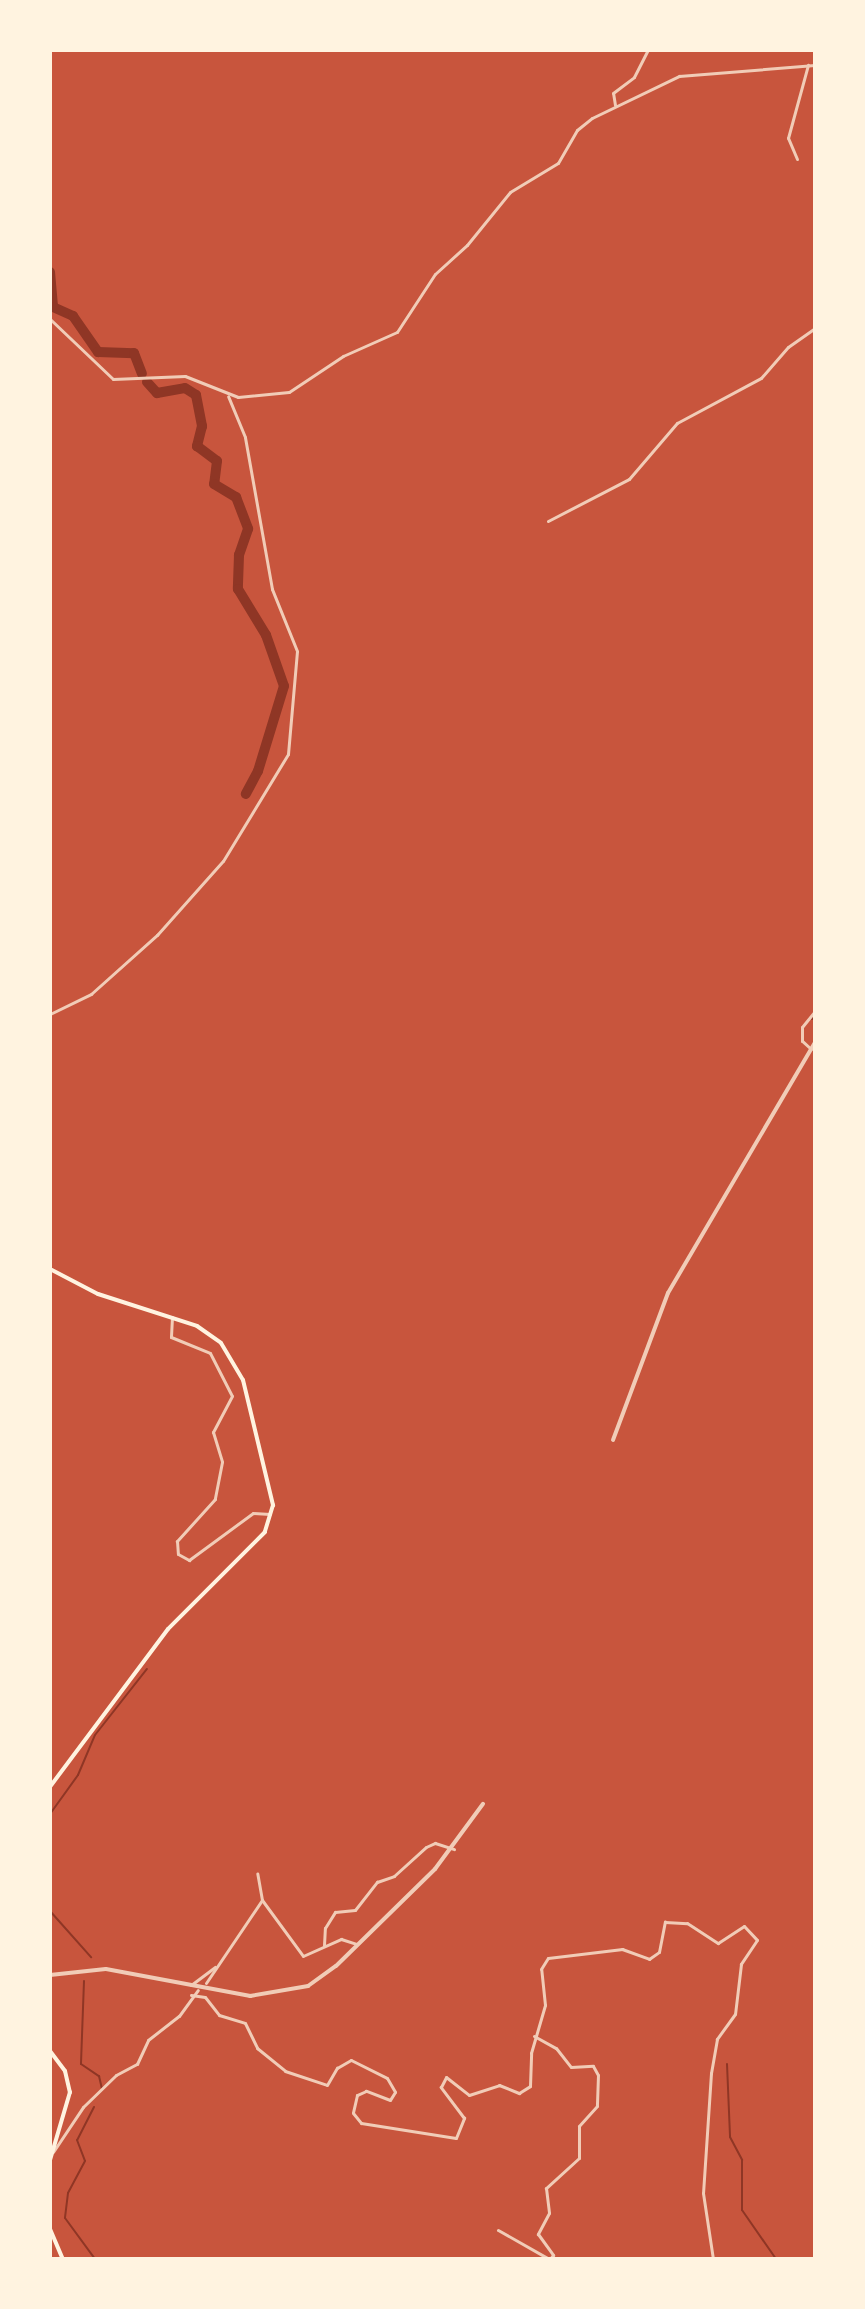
<!DOCTYPE html>
<style>
body{margin:0}
#map{position:relative;width:865px;height:2309px;overflow:hidden;background:#c8553d;font-family:"Asap Condensed",sans-serif}
div>[style]{position:absolute}
.stream>*{height:2px;margin:-1px;padding:0 1px;transform-origin:1px;border-radius:1px;background:#8f3625}
.river>*{height:10px;margin:-5px;padding:0 5px;transform-origin:5px;border-radius:5px;background:#8f3625}
.minor>*{height:3px;margin:-1.5px;padding:0 1.5px;transform-origin:1.5px;border-radius:1.5px;background:#f1ccb7}
.tertiary>*{height:4px;margin:-2px;padding:0 2px;transform-origin:2px;border-radius:2px;background:#f1ccb7}
.secondary>*{height:4px;margin:-2px;padding:0 2px;transform-origin:2px;border-radius:2px;background:#fff3e0}
span{translate:-50% -50%;white-space:nowrap;text-align:center;line-height:1.15;-webkit-text-stroke:8px #fff3e0;paint-order:stroke}
.frame{position:absolute;inset:0;border:52px solid #fff3e0;pointer-events:none}
</style>
<div id="map">
<div class="stream">
<div style="left:812px;top:1019px;width:4px;rotate:-45deg"></div>
<div style="left:50px;top:1814px;width:48px;rotate:-54.3deg"></div>
<div style="left:78px;top:1775px;width:43px;rotate:-67deg"></div>
<div style="left:95px;top:1735px;width:84px;rotate:-51.8deg"></div>
<div style="left:50px;top:1911px;width:62px;rotate:48.3deg"></div>
<div style="left:84px;top:1981px;width:83px;rotate:92.1deg"></div>
<div style="left:81px;top:2064px;width:22px;rotate:34deg"></div>
<div style="left:99px;top:2076px;width:13px;rotate:77deg"></div>
<div style="left:727px;top:2064px;width:73px;rotate:87.6deg"></div>
<div style="left:730px;top:2137px;width:26px;rotate:62deg"></div>
<div style="left:742px;top:2160px;width:50px;rotate:90deg"></div>
<div style="left:742px;top:2210px;width:60px;rotate:55.2deg"></div>
<div style="left:94px;top:2107px;width:37px;rotate:117deg"></div>
<div style="left:77px;top:2140px;width:22px;rotate:69deg"></div>
<div style="left:85px;top:2161px;width:36px;rotate:118deg"></div>
<div style="left:68px;top:2193px;width:25px;rotate:97deg"></div>
<div style="left:65px;top:2218px;width:51px;rotate:53.8deg"></div>
</div>
<div class="river">
<div style="left:50px;top:272px;width:35px;rotate:85deg"></div>
<div style="left:53px;top:307px;width:22px;rotate:24deg"></div>
<div style="left:73px;top:316px;width:44px;rotate:55.2deg"></div>
<div style="left:98px;top:352px;width:36px;rotate:2deg"></div>
<div style="left:134px;top:353px;width:22px;rotate:69deg"></div>
<div style="left:147px;top:382px;width:15px;rotate:48deg"></div>
<div style="left:157px;top:393px;width:28px;rotate:-10deg"></div>
<div style="left:185px;top:388px;width:13px;rotate:32deg"></div>
<div style="left:196px;top:395px;width:32px;rotate:79deg"></div>
<div style="left:202px;top:426px;width:21px;rotate:104deg"></div>
<div style="left:197px;top:446px;width:25px;rotate:37deg"></div>
<div style="left:217px;top:461px;width:23px;rotate:97deg"></div>
<div style="left:214px;top:484px;width:26px;rotate:31deg"></div>
<div style="left:236px;top:497px;width:34px;rotate:69deg"></div>
<div style="left:248px;top:529px;width:28px;rotate:109deg"></div>
<div style="left:239px;top:555px;width:34px;rotate:92deg"></div>
<div style="left:238px;top:589px;width:54px;rotate:58.7deg"></div>
<div style="left:266px;top:635px;width:54px;rotate:70.6deg"></div>
<div style="left:284px;top:686px;width:89px;rotate:107deg"></div>
<div style="left:258px;top:771px;width:26px;rotate:118deg"></div>
</div>
<div class="minor">
<div style="left:615px;top:105px;width:12px;rotate:-99deg"></div>
<div style="left:613px;top:93px;width:26px;rotate:-37deg"></div>
<div style="left:634px;top:77px;width:30px;rotate:-63deg"></div>
<div style="left:797px;top:159px;width:23px;rotate:-113deg"></div>
<div style="left:788px;top:138px;width:76px;rotate:-74.7deg"></div>
<div style="left:50px;top:319px;width:87px;rotate:43.6deg"></div>
<div style="left:113px;top:379px;width:72px;rotate:-2.4deg"></div>
<div style="left:185px;top:376px;width:57px;rotate:21.6deg"></div>
<div style="left:238px;top:397px;width:51px;rotate:-5.6deg"></div>
<div style="left:289px;top:392px;width:65px;rotate:-33.7deg"></div>
<div style="left:343px;top:356px;width:59px;rotate:-24deg"></div>
<div style="left:397px;top:332px;width:69px;rotate:-56.8deg"></div>
<div style="left:435px;top:274px;width:43px;rotate:-42.2deg"></div>
<div style="left:467px;top:245px;width:68px;rotate:-50.9deg"></div>
<div style="left:510px;top:192px;width:56px;rotate:-31.1deg"></div>
<div style="left:558px;top:163px;width:38px;rotate:-60deg"></div>
<div style="left:577px;top:130px;width:19px;rotate:-39deg"></div>
<div style="left:592px;top:118px;width:97px;rotate:-25.8deg"></div>
<div style="left:679px;top:76px;width:136px;rotate:-4.6deg"></div>
<div style="left:548px;top:521px;width:91px;rotate:-27.4deg"></div>
<div style="left:629px;top:479px;width:74px;rotate:-49.4deg"></div>
<div style="left:677px;top:423px;width:95px;rotate:-28.2deg"></div>
<div style="left:761px;top:378px;width:41px;rotate:-48.9deg"></div>
<div style="left:788px;top:347px;width:33px;rotate:-35deg"></div>
<div style="left:50px;top:1014px;width:46px;rotate:-26deg"></div>
<div style="left:91px;top:994px;width:89px;rotate:-41.8deg"></div>
<div style="left:157px;top:935px;width:99px;rotate:-48.3deg"></div>
<div style="left:223px;top:861px;width:125px;rotate:-58.7deg"></div>
<div style="left:288px;top:754px;width:103px;rotate:-85deg"></div>
<div style="left:297px;top:651px;width:67px;rotate:-112deg"></div>
<div style="left:272px;top:589px;width:154px;rotate:-100.1deg"></div>
<div style="left:245px;top:437px;width:44px;rotate:-112.5deg"></div>
<div style="left:811px;top:1049px;width:12px;rotate:-138deg"></div>
<div style="left:802px;top:1041px;width:14px;rotate:-90deg"></div>
<div style="left:802px;top:1027px;width:21px;rotate:-51deg"></div>
<div style="left:172px;top:1317px;width:20px;rotate:93deg"></div>
<div style="left:171px;top:1337px;width:42px;rotate:22.3deg"></div>
<div style="left:210px;top:1353px;width:48px;rotate:62.9deg"></div>
<div style="left:232px;top:1396px;width:41px;rotate:117.8deg"></div>
<div style="left:213px;top:1432px;width:31px;rotate:73deg"></div>
<div style="left:222px;top:1462px;width:38px;rotate:101deg"></div>
<div style="left:215px;top:1499px;width:57px;rotate:132.1deg"></div>
<div style="left:177px;top:1541px;width:13px;rotate:86deg"></div>
<div style="left:178px;top:1554px;width:13px;rotate:29deg"></div>
<div style="left:189px;top:1560px;width:79px;rotate:-36.3deg"></div>
<div style="left:253px;top:1513px;width:17px;rotate:3deg"></div>
<div style="left:262px;top:1900px;width:69px;rotate:53.8deg"></div>
<div style="left:303px;top:1956px;width:42px;rotate:-24.1deg"></div>
<div style="left:341px;top:1939px;width:16px;rotate:18deg"></div>
<div style="left:324px;top:1945px;width:17px;rotate:-87deg"></div>
<div style="left:325px;top:1928px;width:19px;rotate:-58deg"></div>
<div style="left:335px;top:1912px;width:20px;rotate:-6deg"></div>
<div style="left:355px;top:1910px;width:36px;rotate:-52deg"></div>
<div style="left:377px;top:1882px;width:18px;rotate:-19deg"></div>
<div style="left:394px;top:1876px;width:43px;rotate:-42.2deg"></div>
<div style="left:426px;top:1847px;width:10px;rotate:-24deg"></div>
<div style="left:435px;top:1843px;width:20px;rotate:18deg"></div>
<div style="left:206px;top:1983px;width:100px;rotate:-56deg"></div>
<div style="left:262px;top:1900px;width:27px;rotate:-100deg"></div>
<div style="left:191px;top:1985px;width:30px;rotate:-37deg"></div>
<div style="left:191px;top:1995px;width:14px;rotate:8deg"></div>
<div style="left:205px;top:1997px;width:23px;rotate:52deg"></div>
<div style="left:219px;top:2015px;width:27px;rotate:17deg"></div>
<div style="left:245px;top:2023px;width:28px;rotate:64deg"></div>
<div style="left:257px;top:2048px;width:36px;rotate:39deg"></div>
<div style="left:285px;top:2071px;width:44px;rotate:18.4deg"></div>
<div style="left:327px;top:2085px;width:20px;rotate:-60deg"></div>
<div style="left:337px;top:2068px;width:16px;rotate:-30deg"></div>
<div style="left:351px;top:2060px;width:40px;rotate:26.6deg"></div>
<div style="left:387px;top:2078px;width:16px;rotate:60deg"></div>
<div style="left:395px;top:2092px;width:9px;rotate:122deg"></div>
<div style="left:390px;top:2100px;width:26px;rotate:-159deg"></div>
<div style="left:366px;top:2091px;width:10px;rotate:156deg"></div>
<div style="left:357px;top:2095px;width:18px;rotate:103deg"></div>
<div style="left:353px;top:2113px;width:13px;rotate:51deg"></div>
<div style="left:361px;top:2123px;width:96px;rotate:9deg"></div>
<div style="left:456px;top:2138px;width:22px;rotate:-68deg"></div>
<div style="left:464px;top:2118px;width:39px;rotate:-127deg"></div>
<div style="left:441px;top:2087px;width:11px;rotate:-63deg"></div>
<div style="left:446px;top:2077px;width:29px;rotate:38deg"></div>
<div style="left:469px;top:2095px;width:32px;rotate:-18deg"></div>
<div style="left:499px;top:2085px;width:22px;rotate:22deg"></div>
<div style="left:519px;top:2093px;width:13px;rotate:-32deg"></div>
<div style="left:530px;top:2086px;width:33px;rotate:-88deg"></div>
<div style="left:531px;top:2053px;width:50px;rotate:-73.7deg"></div>
<div style="left:545px;top:2005px;width:36px;rotate:-96deg"></div>
<div style="left:541px;top:1969px;width:13px;rotate:-58deg"></div>
<div style="left:548px;top:1958px;width:75px;rotate:-6.9deg"></div>
<div style="left:622px;top:1949px;width:29px;rotate:20deg"></div>
<div style="left:649px;top:1959px;width:12px;rotate:-35deg"></div>
<div style="left:659px;top:1952px;width:31px;rotate:-79deg"></div>
<div style="left:665px;top:1922px;width:22px;rotate:3deg"></div>
<div style="left:687px;top:1923px;width:37px;rotate:33deg"></div>
<div style="left:718px;top:1943px;width:31px;rotate:-33deg"></div>
<div style="left:744px;top:1926px;width:19px;rotate:47deg"></div>
<div style="left:757px;top:1940px;width:29px;rotate:124deg"></div>
<div style="left:741px;top:1964px;width:50px;rotate:96.8deg"></div>
<div style="left:735px;top:2014px;width:31px;rotate:126deg"></div>
<div style="left:717px;top:2039px;width:35px;rotate:100deg"></div>
<div style="left:711px;top:2073px;width:120px;rotate:93.8deg"></div>
<div style="left:703px;top:2193px;width:67px;rotate:81.4deg"></div>
<div style="left:534px;top:2036px;width:25px;rotate:29deg"></div>
<div style="left:556px;top:2048px;width:24px;rotate:52deg"></div>
<div style="left:571px;top:2067px;width:22px;rotate:-3deg"></div>
<div style="left:593px;top:2066px;width:10px;rotate:61deg"></div>
<div style="left:598px;top:2075px;width:31px;rotate:92deg"></div>
<div style="left:597px;top:2106px;width:27px;rotate:132deg"></div>
<div style="left:579px;top:2126px;width:32px;rotate:90deg"></div>
<div style="left:579px;top:2158px;width:45px;rotate:137.7deg"></div>
<div style="left:546px;top:2188px;width:25px;rotate:83deg"></div>
<div style="left:549px;top:2213px;width:24px;rotate:118deg"></div>
<div style="left:538px;top:2234px;width:26px;rotate:54deg"></div>
<div style="left:553px;top:2255px;width:5px;rotate:127deg"></div>
<div style="left:53px;top:2152px;width:54px;rotate:-56.3deg"></div>
<div style="left:83px;top:2107px;width:46px;rotate:-44.1deg"></div>
<div style="left:116px;top:2075px;width:24px;rotate:-28deg"></div>
<div style="left:137px;top:2064px;width:26px;rotate:-65deg"></div>
<div style="left:148px;top:2040px;width:39px;rotate:-38deg"></div>
<div style="left:179px;top:2016px;width:32px;rotate:-54deg"></div>
<div style="left:498px;top:2230px;width:59px;rotate:29.6deg"></div>
</div>
<div class="tertiary">
<div style="left:613px;top:1440px;width:157px;rotate:-69.5deg"></div>
<div style="left:668px;top:1293px;width:291px;rotate:-59.6deg"></div>
<div style="left:50px;top:1975px;width:56px;rotate:-6.1deg"></div>
<div style="left:106px;top:1969px;width:147px;rotate:10.6deg"></div>
<div style="left:250px;top:1996px;width:59px;rotate:-9.8deg"></div>
<div style="left:308px;top:1986px;width:34px;rotate:-36deg"></div>
<div style="left:336px;top:1966px;width:139px;rotate:-44.4deg"></div>
<div style="left:435px;top:1869px;width:81px;rotate:-53.6deg"></div>
</div>
<div class="secondary">
<div style="left:50px;top:1269px;width:54px;rotate:27.5deg"></div>
<div style="left:98px;top:1294px;width:104px;rotate:17.9deg"></div>
<div style="left:197px;top:1326px;width:29px;rotate:35deg"></div>
<div style="left:221px;top:1343px;width:43px;rotate:59.3deg"></div>
<div style="left:243px;top:1380px;width:129px;rotate:76.5deg"></div>
<div style="left:273px;top:1505px;width:28px;rotate:107deg"></div>
<div style="left:265px;top:1532px;width:137px;rotate:135deg"></div>
<div style="left:168px;top:1629px;width:197px;rotate:126.8deg"></div>
<div style="left:50px;top:2051px;width:25px;rotate:53deg"></div>
<div style="left:65px;top:2071px;width:22px;rotate:77deg"></div>
<div style="left:70px;top:2092px;width:71px;rotate:106.4deg"></div>
<div style="left:50px;top:2229px;width:33px;rotate:67deg"></div>
</div>
<div class="frame"></div>
</div>
